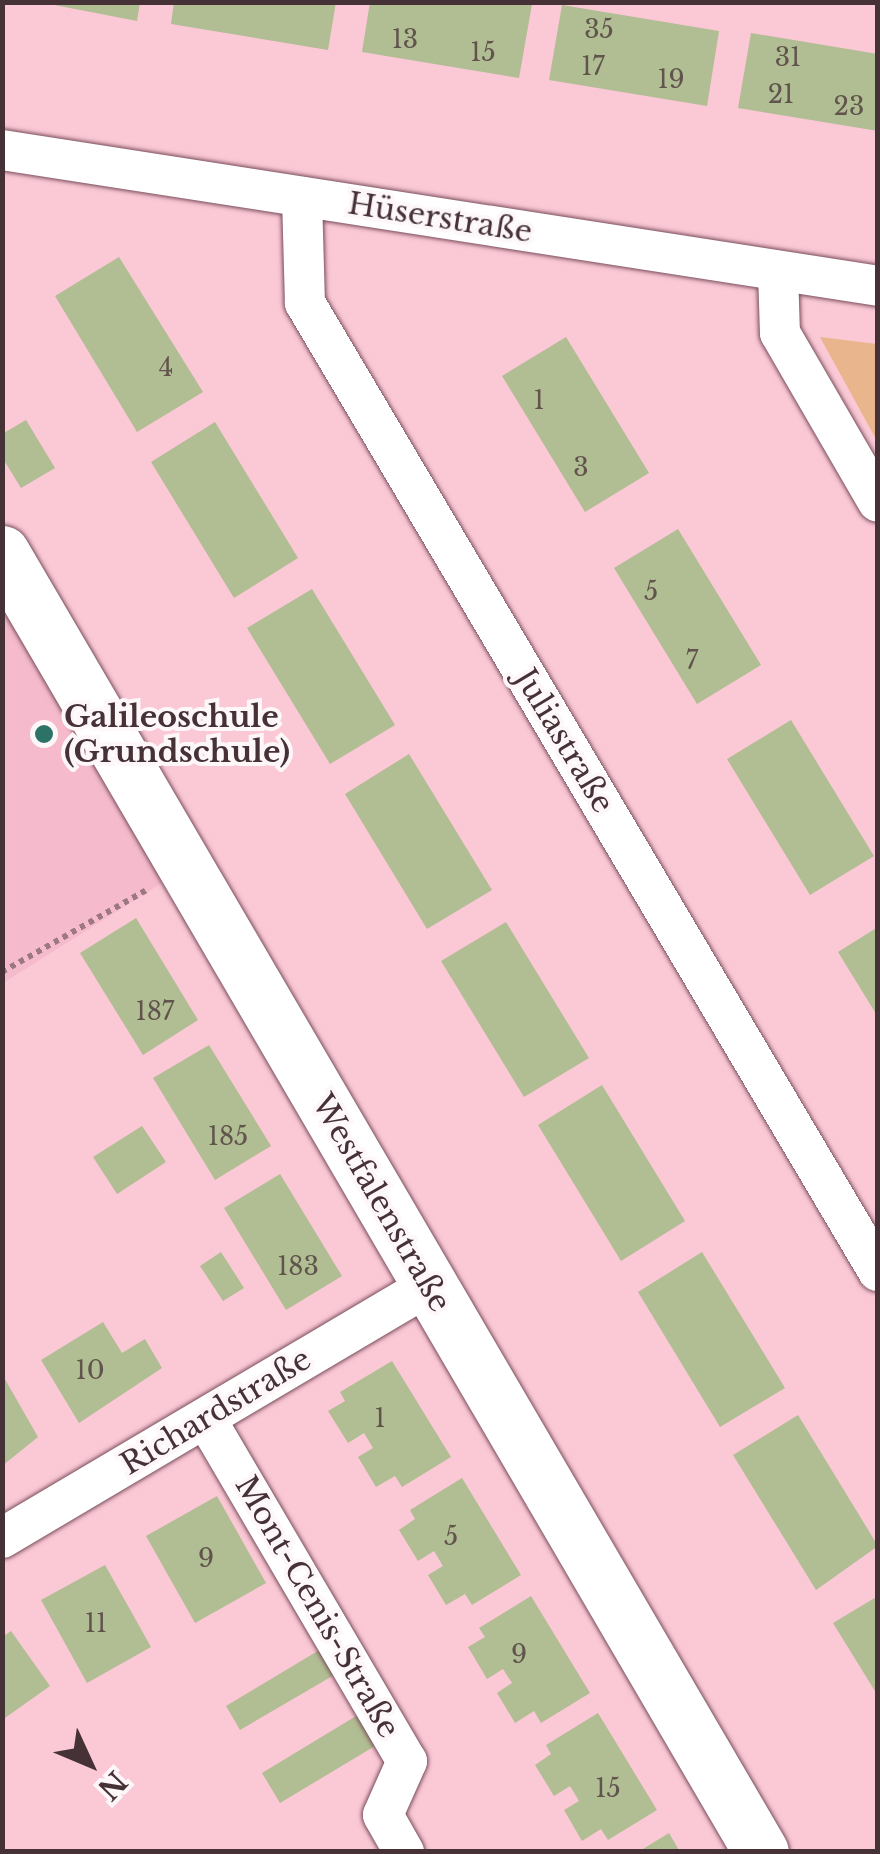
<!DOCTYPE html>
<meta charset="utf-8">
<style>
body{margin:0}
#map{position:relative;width:880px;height:1854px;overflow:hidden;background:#fbc8d6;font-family:"Libre Baskerville",serif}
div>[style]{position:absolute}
.built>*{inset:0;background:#f5bbcc}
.green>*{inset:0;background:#e8b58c}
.building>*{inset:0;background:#b1bd92}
.path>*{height:6px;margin-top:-3px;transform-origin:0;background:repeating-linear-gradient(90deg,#9c7982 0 5px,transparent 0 10px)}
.roads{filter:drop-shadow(0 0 2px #794e5b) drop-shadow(0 0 2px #794e5b)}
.street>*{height:40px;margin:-20px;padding:0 20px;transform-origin:20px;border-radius:20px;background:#fff}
.secondary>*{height:55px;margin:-27.5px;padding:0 27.5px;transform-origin:27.5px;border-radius:27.5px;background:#fff}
.dots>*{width:28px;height:28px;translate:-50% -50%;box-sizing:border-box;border:5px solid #fdf7f9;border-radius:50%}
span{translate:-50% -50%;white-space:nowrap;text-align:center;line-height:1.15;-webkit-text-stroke:8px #fdf7f9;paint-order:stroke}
.number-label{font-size:25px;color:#60544d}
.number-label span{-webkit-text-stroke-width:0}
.street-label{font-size:30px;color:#453136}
.poi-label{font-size:30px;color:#453136;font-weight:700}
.left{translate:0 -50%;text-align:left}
.frame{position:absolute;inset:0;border:5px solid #453136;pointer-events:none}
.north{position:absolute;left:40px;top:1714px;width:100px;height:100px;-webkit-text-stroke:8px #fdf7f9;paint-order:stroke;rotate:134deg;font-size:28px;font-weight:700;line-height:40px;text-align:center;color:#453136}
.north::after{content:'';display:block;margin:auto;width:35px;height:45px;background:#453136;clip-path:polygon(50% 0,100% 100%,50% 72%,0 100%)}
</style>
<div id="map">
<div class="built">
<div style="clip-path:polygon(2px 590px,170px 878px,3px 983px,2px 983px)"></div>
</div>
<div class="green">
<div style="clip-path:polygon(820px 337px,877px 344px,877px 441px)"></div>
</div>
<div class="building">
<div style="clip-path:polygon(39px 2px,140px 2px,137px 21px)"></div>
<div style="clip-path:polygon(174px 2px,336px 2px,328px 50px,171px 24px)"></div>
<div style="clip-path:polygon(370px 2px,532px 4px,519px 78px,362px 52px)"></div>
<div style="clip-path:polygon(562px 5px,719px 31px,707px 106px,549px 80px)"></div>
<div style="clip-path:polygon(751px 33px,878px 54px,878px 131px,738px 108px)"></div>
<div style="clip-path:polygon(119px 257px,203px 392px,137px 432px,55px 296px)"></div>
<div style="clip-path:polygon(566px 337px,649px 473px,585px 512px,502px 376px)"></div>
<div style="clip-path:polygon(26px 420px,55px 468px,21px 488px,2px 457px,2px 434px)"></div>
<div style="clip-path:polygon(215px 422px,298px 558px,234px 598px,151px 462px)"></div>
<div style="clip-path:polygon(678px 529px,761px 665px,697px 704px,614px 568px)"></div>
<div style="clip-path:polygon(312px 589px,395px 725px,330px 764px,247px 628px)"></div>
<div style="clip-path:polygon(791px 720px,874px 856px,810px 895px,727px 759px)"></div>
<div style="clip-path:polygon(409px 754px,492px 890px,427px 929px,345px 794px)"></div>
<div style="clip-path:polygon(136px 918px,198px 1020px,143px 1055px,80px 953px)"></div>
<div style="clip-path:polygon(506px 922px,589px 1058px,524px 1097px,441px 961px)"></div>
<div style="clip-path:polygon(878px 927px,878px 1017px,838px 952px)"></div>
<div style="clip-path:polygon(209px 1045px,271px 1146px,215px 1180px,153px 1078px)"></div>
<div style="clip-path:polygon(602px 1085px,685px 1221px,621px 1261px,538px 1125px)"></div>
<div style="clip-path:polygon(142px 1126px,166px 1162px,117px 1194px,93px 1157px)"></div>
<div style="clip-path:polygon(280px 1174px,342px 1276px,286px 1310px,224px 1208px)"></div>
<div style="clip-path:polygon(221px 1252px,244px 1288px,223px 1301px,200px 1266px)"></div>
<div style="clip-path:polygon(702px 1252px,785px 1388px,720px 1427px,638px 1292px)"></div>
<div style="clip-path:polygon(103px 1322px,122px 1353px,145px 1339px,162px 1368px,79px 1423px,41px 1360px)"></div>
<div style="clip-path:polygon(392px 1361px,451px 1457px,402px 1487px,395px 1476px,376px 1487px,358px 1457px,373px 1448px,364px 1433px,348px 1443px,328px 1411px,345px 1401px,340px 1392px)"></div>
<div style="clip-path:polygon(2px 1374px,38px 1437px,2px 1466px)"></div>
<div style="clip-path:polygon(798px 1415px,878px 1546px,816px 1590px,733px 1455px)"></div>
<div style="clip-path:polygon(462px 1478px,521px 1575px,472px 1605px,465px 1594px,446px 1605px,428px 1575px,443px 1566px,434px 1551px,418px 1561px,399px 1530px,415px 1519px,410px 1510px)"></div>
<div style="clip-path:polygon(217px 1496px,266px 1583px,195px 1623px,146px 1536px)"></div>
<div style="clip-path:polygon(105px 1565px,151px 1647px,87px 1683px,41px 1600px)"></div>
<div style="clip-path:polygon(531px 1596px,590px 1693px,541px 1723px,534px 1711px,515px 1723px,497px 1693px,512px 1683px,503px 1669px,487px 1679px,468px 1647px,485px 1637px,479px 1628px)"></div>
<div style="clip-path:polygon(878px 1596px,878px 1696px,833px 1623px)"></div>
<div style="clip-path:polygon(11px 1631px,50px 1686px,2px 1720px,2px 1637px)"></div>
<div style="clip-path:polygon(326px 1646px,341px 1671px,240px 1730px,226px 1706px)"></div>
<div style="clip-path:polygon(366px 1710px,385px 1740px,280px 1803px,262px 1773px)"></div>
<div style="clip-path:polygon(598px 1713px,657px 1810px,608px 1840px,601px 1829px,582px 1841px,564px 1810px,579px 1801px,570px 1786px,554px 1796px,535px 1765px,551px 1754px,546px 1745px)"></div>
<div style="clip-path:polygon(669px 1833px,680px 1852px,638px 1852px)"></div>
</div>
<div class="path">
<div style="left:2px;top:972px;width:168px;rotate:-29.6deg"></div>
</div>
<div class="roads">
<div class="street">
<div style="left:2px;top:150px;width:886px;rotate:8.82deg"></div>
<div style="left:302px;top:197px;width:106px;rotate:88.4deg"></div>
<div style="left:305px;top:303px;width:1125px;rotate:59.38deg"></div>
<div style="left:778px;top:271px;width:62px;rotate:88.2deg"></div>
<div style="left:780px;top:333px;width:195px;rotate:59.9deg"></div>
<div style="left:206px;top:1419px;width:397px;rotate:59.6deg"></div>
<div style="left:407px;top:1761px;width:59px;rotate:114deg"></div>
<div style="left:383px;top:1815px;width:43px;rotate:60.4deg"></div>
<div style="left:2px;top:1538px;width:496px;rotate:-30.6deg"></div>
</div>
<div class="secondary">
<div style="left:2px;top:553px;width:1504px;rotate:59.7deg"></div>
</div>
</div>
<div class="dots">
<div style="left:44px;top:734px;background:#2d7266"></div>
</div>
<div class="number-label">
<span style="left:599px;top:30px">35</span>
<span style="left:405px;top:40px">13</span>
<span style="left:483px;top:53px">15</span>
<span style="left:788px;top:58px">31</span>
<span style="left:593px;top:67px">17</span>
<span style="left:671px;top:80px">19</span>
<span style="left:781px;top:95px">21</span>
<span style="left:849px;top:107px">23</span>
<span style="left:166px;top:368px">4</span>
<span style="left:539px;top:401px">1</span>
<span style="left:581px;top:468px">3</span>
<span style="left:651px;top:592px">5</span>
<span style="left:692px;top:661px">7</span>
<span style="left:155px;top:1012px">187</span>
<span style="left:228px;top:1137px">185</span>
<span style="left:298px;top:1267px">183</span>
<span style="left:90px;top:1371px">10</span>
<span style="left:380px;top:1419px">1</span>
<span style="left:451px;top:1537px">5</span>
<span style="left:206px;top:1559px">9</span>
<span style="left:96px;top:1624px">11</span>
<span style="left:519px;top:1655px">9</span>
<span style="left:608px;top:1789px">15</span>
</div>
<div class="street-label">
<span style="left:440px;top:218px;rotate:9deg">Hüserstraße</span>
<span style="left:564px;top:741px;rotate:59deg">Juliastraße</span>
<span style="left:381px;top:1203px;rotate:60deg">Westfalenstraße</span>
<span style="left:216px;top:1412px;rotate:-31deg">Richardstraße</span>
<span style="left:317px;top:1607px;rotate:60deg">Mont-Cenis-Straße</span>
</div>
<div class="poi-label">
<span class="left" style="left:64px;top:734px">Galileoschule<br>(Grundschule)</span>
</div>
<div class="frame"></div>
<div class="north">N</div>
</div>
